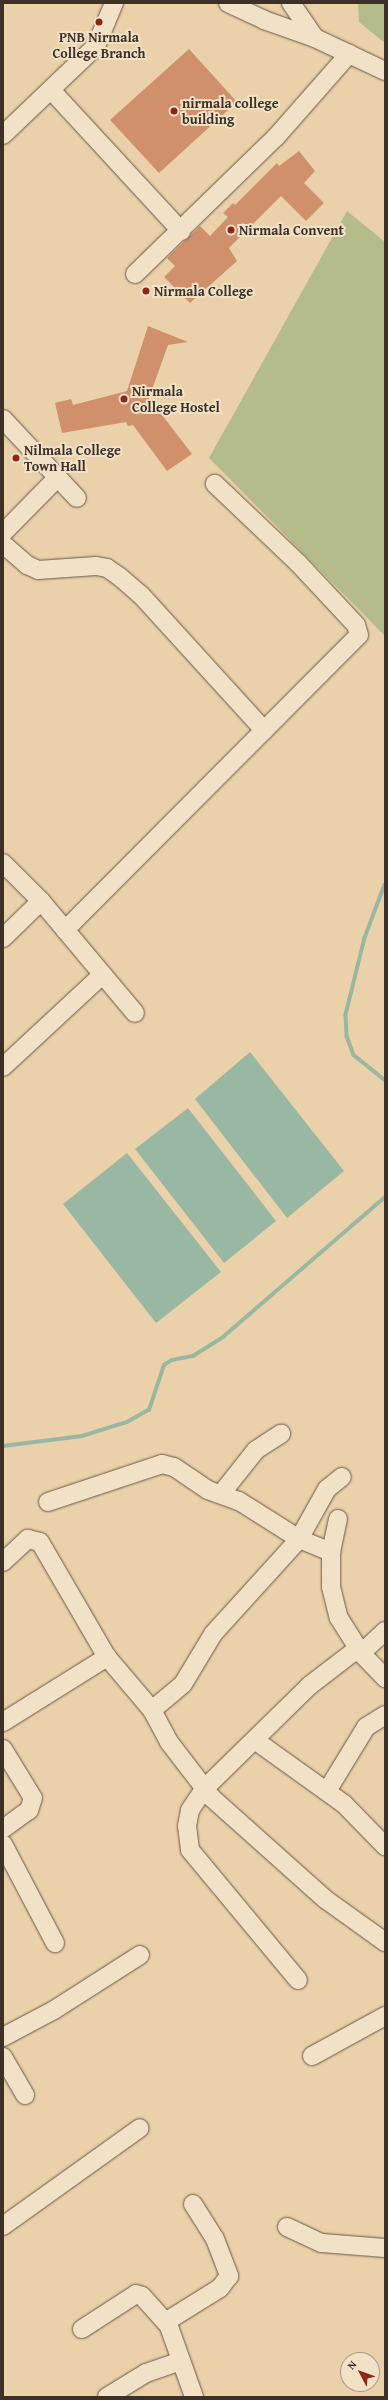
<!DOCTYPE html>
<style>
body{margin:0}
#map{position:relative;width:388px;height:2400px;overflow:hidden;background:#ead1a9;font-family:"Gentium Book Plus",serif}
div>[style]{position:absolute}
.green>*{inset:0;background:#b4bc8a}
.water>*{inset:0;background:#99b8a3}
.stream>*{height:3.5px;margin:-1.75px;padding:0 1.75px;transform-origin:1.75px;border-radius:1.75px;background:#99b8a3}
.building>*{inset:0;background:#d0906b}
.roads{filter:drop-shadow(0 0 1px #685848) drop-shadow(0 0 1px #685848)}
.minor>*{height:18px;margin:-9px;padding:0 9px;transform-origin:9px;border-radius:9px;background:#f1e1c7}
.dots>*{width:11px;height:11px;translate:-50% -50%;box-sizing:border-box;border:2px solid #f1e1c7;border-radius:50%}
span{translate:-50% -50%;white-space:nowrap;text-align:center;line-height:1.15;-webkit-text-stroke:4px #f1e1c7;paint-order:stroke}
.poi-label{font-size:14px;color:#3c3027;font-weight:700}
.left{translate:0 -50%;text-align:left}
.frame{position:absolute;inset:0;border:4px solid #3c3027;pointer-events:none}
.north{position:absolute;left:340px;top:2352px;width:40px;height:40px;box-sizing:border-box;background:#f1e1c7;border:1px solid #a99a87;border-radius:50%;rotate:311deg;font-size:11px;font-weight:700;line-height:16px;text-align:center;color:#3c3027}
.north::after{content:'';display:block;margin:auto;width:14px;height:18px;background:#8f2418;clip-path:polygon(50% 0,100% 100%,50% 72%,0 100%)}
</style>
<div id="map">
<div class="green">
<div style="clip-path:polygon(358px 3px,385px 3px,385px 43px,359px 22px)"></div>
<div style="clip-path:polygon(347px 211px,385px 242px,385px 636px,209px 458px)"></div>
</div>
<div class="water">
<div style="clip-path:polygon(250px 1052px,344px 1171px,287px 1218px,195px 1099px)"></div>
<div style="clip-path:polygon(188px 1108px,276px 1221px,224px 1263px,135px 1149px)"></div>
<div style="clip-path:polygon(127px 1153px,221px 1272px,156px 1323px,63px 1204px)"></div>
</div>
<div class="stream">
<div style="left:385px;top:885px;width:57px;rotate:110.7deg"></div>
<div style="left:365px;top:938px;width:79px;rotate:103.9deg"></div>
<div style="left:346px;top:1015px;width:21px;rotate:87deg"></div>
<div style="left:347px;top:1036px;width:20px;rotate:70deg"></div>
<div style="left:354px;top:1055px;width:40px;rotate:39deg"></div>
<div style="left:3px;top:1446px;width:80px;rotate:-7.2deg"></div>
<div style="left:82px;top:1436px;width:47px;rotate:-17.3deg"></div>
<div style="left:127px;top:1422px;width:25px;rotate:-29deg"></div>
<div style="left:149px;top:1410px;width:47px;rotate:-71.6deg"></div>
<div style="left:164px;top:1365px;width:9px;rotate:-32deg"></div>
<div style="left:172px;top:1360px;width:21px;rotate:-11deg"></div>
<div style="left:193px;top:1356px;width:36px;rotate:-32deg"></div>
<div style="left:223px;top:1337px;width:214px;rotate:-40.8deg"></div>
</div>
<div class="building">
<div style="clip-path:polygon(189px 49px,237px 102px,159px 173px,110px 120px)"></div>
<div style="clip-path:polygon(299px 151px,315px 171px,304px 183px,324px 203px,306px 221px,281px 196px,229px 248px,237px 261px,190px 303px,164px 277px,175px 266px,167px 258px,200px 226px,210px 236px,228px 217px,223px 213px,233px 203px,235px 205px,277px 163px,279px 166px)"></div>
<div style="clip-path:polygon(148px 326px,188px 342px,168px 345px,149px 398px,192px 454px,167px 471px,133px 425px,128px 426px,126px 422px,62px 433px,55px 403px,71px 399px,73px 405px,127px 391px)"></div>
</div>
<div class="roads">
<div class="minor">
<div style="left:228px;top:3px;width:40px;rotate:25deg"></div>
<div style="left:264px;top:20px;width:54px;rotate:19.4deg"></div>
<div style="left:315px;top:38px;width:77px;rotate:25.2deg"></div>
<div style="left:291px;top:3px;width:42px;rotate:55.6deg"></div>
<div style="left:51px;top:90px;width:192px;rotate:47.3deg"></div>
<div style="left:3px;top:135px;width:129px;rotate:-43.7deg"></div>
<div style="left:96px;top:46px;width:47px;rotate:-67.3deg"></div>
<div style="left:135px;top:274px;width:197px;rotate:-44.2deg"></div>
<div style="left:276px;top:137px;width:111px;rotate:-48.7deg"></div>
<div style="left:3px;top:419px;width:108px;rotate:46.9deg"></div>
<div style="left:3px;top:533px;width:78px;rotate:-45.5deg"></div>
<div style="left:3px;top:544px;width:32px;rotate:41deg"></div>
<div style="left:27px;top:565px;width:12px;rotate:24deg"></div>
<div style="left:38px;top:570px;width:58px;rotate:-3.9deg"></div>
<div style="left:96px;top:566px;width:11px;rotate:10deg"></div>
<div style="left:107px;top:568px;width:16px;rotate:35deg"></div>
<div style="left:120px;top:577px;width:28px;rotate:41deg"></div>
<div style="left:141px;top:595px;width:183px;rotate:47.7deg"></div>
<div style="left:3px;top:863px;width:54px;rotate:45deg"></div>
<div style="left:41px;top:901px;width:146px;rotate:50deg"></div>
<div style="left:65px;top:930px;width:416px;rotate:-45.1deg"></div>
<div style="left:359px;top:635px;width:10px;rotate:-107deg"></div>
<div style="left:356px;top:625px;width:85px;rotate:-133.1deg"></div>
<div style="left:298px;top:563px;width:115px;rotate:-136.4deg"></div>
<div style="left:3px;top:938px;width:53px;rotate:-44.2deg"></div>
<div style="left:3px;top:1067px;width:134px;rotate:-42.9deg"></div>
<div style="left:221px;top:1494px;width:56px;rotate:-51.5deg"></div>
<div style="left:256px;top:1450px;width:30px;rotate:-33deg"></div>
<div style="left:48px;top:1502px;width:120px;rotate:-18.4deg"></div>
<div style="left:162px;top:1464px;width:12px;rotate:14deg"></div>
<div style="left:174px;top:1467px;width:41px;rotate:34.1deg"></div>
<div style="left:208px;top:1490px;width:33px;rotate:20deg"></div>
<div style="left:239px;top:1501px;width:71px;rotate:32.3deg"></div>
<div style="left:299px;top:1539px;width:35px;rotate:22deg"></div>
<div style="left:338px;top:1519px;width:34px;rotate:102deg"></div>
<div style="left:331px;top:1552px;width:35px;rotate:90deg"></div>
<div style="left:331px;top:1587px;width:32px;rotate:76deg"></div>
<div style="left:339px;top:1618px;width:41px;rotate:57.8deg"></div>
<div style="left:3px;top:1562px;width:34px;rotate:-43deg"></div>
<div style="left:28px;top:1539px;width:12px;rotate:14deg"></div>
<div style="left:40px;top:1542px;width:133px;rotate:59.8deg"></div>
<div style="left:107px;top:1657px;width:70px;rotate:49.7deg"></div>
<div style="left:152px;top:1710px;width:36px;rotate:62deg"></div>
<div style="left:169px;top:1742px;width:71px;rotate:52.5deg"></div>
<div style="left:212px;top:1798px;width:152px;rotate:41.8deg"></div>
<div style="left:325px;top:1899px;width:74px;rotate:35.6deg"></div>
<div style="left:385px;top:1631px;width:33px;rotate:137deg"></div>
<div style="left:361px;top:1653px;width:35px;rotate:46deg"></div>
<div style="left:152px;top:1710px;width:40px;rotate:-40deg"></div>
<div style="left:183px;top:1684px;width:58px;rotate:-59deg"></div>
<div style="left:213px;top:1634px;width:128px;rotate:-47.8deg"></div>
<div style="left:299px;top:1539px;width:57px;rotate:-60.8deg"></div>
<div style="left:327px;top:1489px;width:19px;rotate:-39deg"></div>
<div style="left:3px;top:1722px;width:123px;rotate:-32deg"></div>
<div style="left:256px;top:1741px;width:108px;rotate:35.6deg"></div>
<div style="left:344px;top:1804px;width:59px;rotate:45.7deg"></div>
<div style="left:3px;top:1749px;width:57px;rotate:58.5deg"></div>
<div style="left:33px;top:1798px;width:13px;rotate:108deg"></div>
<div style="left:29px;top:1810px;width:32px;rotate:144deg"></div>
<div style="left:327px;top:1791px;width:75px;rotate:-58.6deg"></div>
<div style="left:366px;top:1727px;width:22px;rotate:-32deg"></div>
<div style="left:3px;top:1844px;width:112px;rotate:62.3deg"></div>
<div style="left:298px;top:1980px;width:169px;rotate:-129.7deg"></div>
<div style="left:190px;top:1850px;width:24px;rotate:-97deg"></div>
<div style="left:187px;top:1826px;width:16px;rotate:-79deg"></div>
<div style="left:190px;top:1810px;width:27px;rotate:-56deg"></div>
<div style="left:205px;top:1788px;width:146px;rotate:-44.4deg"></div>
<div style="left:309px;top:1686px;width:61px;rotate:-37.6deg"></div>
<div style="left:3px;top:2037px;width:58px;rotate:-27.9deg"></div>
<div style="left:54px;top:2010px;width:102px;rotate:-32.6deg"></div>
<div style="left:312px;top:2056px;width:83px;rotate:-28.7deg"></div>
<div style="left:3px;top:2057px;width:44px;rotate:59.9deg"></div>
<div style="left:193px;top:2204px;width:41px;rotate:57.8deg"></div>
<div style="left:215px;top:2239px;width:40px;rotate:69deg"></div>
<div style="left:229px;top:2276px;width:15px;rotate:127deg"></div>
<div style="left:220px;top:2288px;width:62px;rotate:148.1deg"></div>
<div style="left:167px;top:2321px;width:81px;rotate:70.4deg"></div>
<div style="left:3px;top:2226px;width:168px;rotate:-35.6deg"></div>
<div style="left:287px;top:2227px;width:38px;rotate:25deg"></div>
<div style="left:322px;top:2243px;width:63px;rotate:4.5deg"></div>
<div style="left:82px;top:2329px;width:64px;rotate:-32.9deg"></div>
<div style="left:136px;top:2294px;width:6px;rotate:18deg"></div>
<div style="left:142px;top:2296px;width:38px;rotate:48deg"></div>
<div style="left:107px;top:2397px;width:46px;rotate:-31.6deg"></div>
<div style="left:146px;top:2373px;width:37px;rotate:-19deg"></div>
</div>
</div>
<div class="dots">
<div style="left:99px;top:22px;background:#8f2418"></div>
<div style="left:174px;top:111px;background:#8f2418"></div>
<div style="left:231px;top:230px;background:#8f2418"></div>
<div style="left:146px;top:291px;background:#8f2418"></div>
<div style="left:124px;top:399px;background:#8f2418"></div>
<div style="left:16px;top:458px;background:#8f2418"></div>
</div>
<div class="poi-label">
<span style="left:99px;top:45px">PNB Nirmala<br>College Branch</span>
<span class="left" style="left:182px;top:111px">nirmala college<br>building</span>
<span class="left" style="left:239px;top:230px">Nirmala Convent</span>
<span class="left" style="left:154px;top:291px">Nirmala College</span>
<span class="left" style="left:132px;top:399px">Nirmala<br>College Hostel</span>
<span class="left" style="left:24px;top:458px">Nilmala College<br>Town Hall</span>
</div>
<div class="frame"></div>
<div class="north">N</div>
</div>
